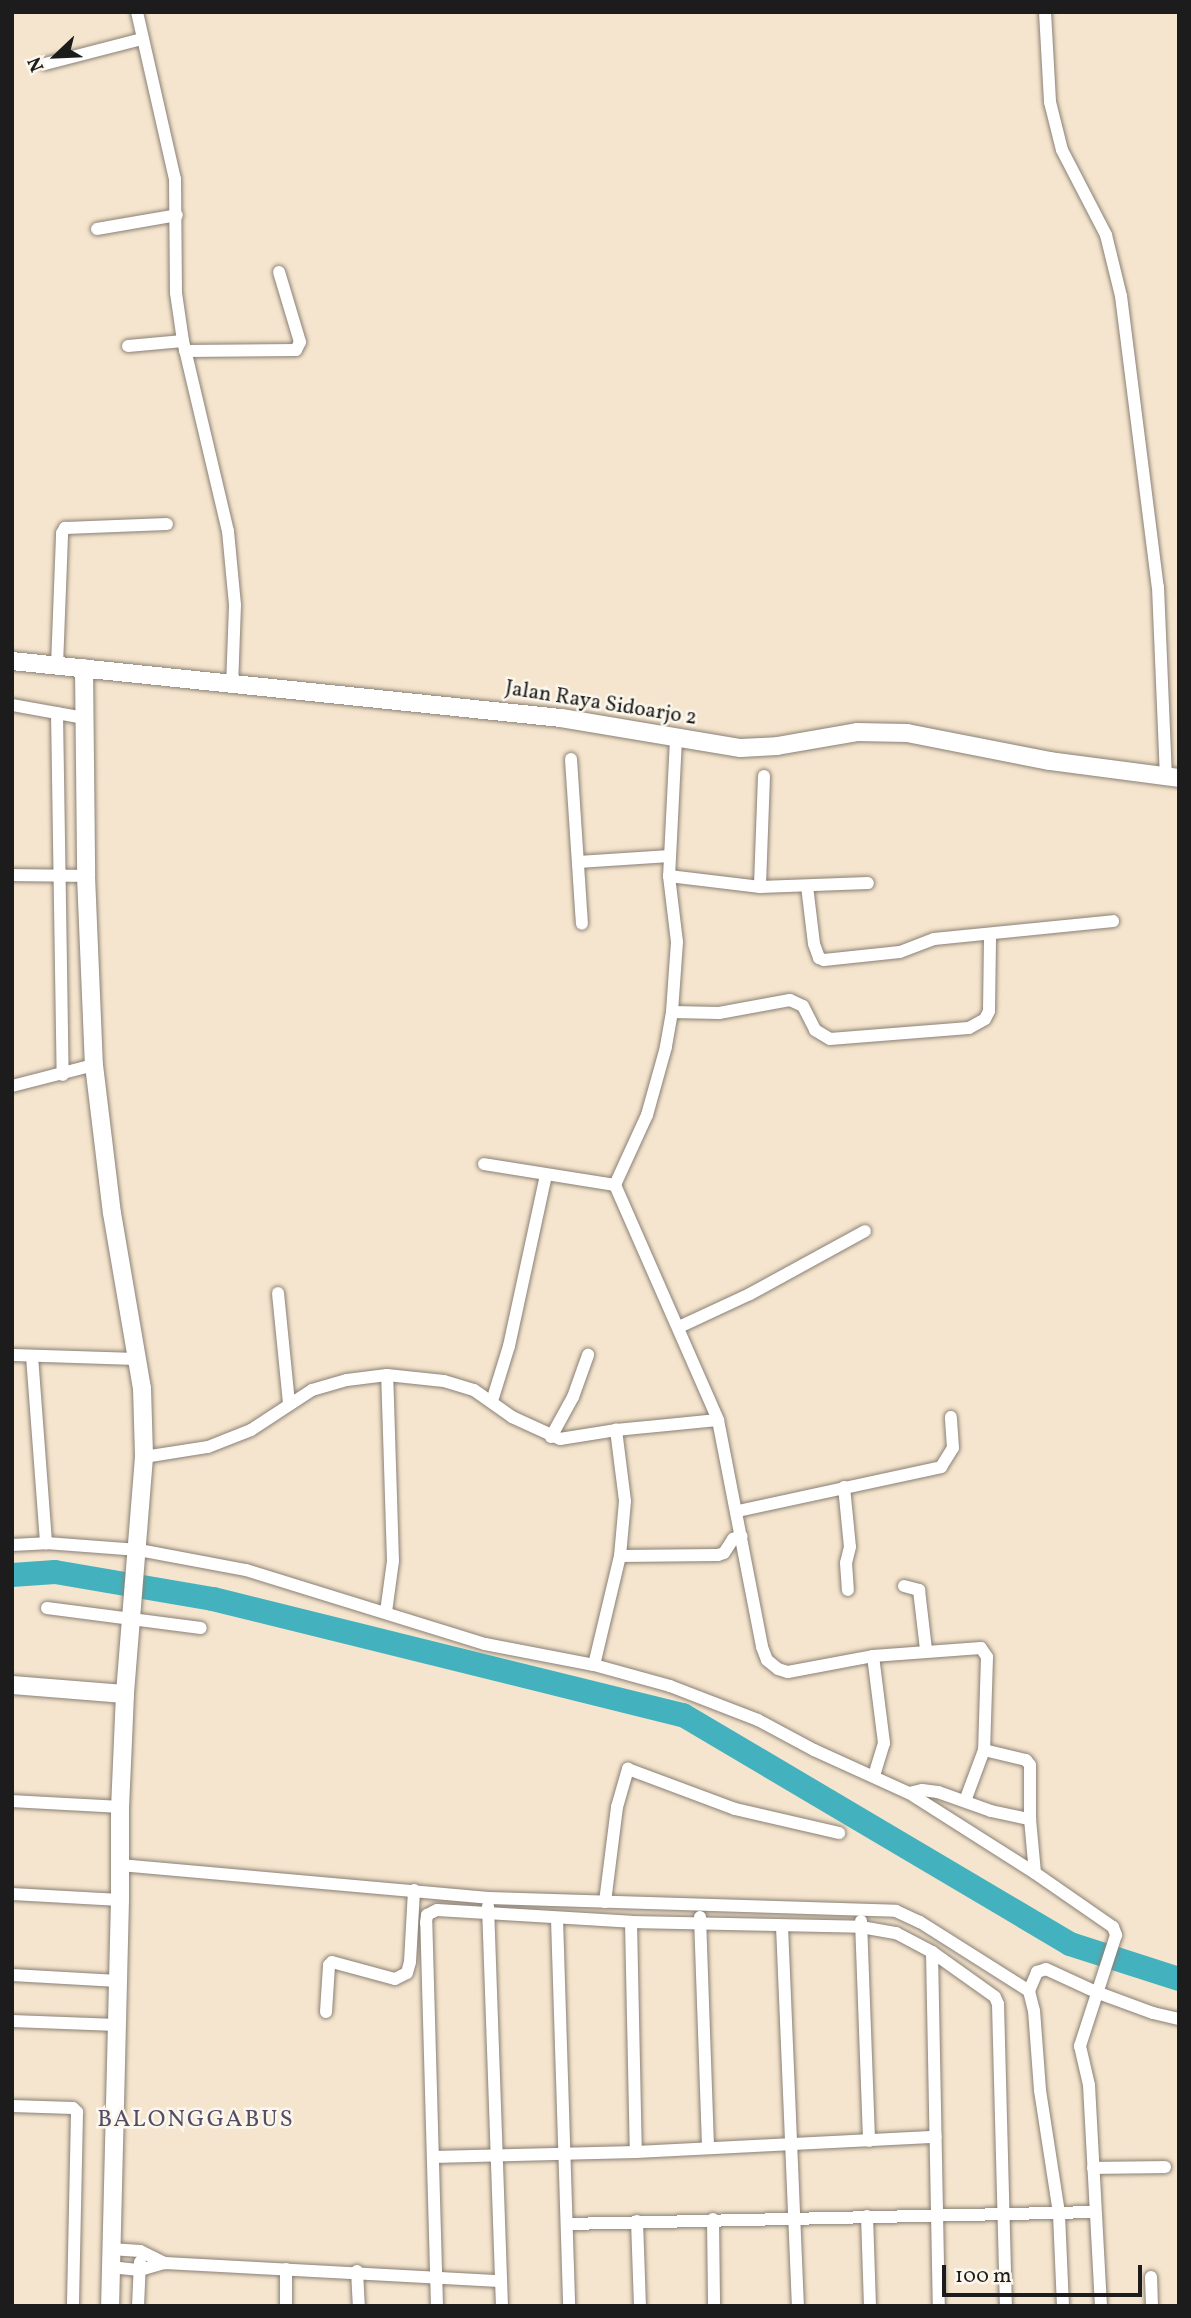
<!DOCTYPE html>
<style>
body{margin:0}
#map{position:relative;width:1191px;height:2318px;overflow:hidden;background:#f6e5ce;font-family:Vollkorn,serif}
div>[style]{position:absolute}
.river>*{height:24px;margin:-12px;padding:0 12px;transform-origin:12px;border-radius:12px;background:#43b2be}
.roads{filter:drop-shadow(0 0 2px #898075) drop-shadow(0 0 2px #898075)}
.street>*{height:12px;margin:-6px;padding:0 6px;transform-origin:6px;border-radius:6px;background:#fff}
.secondary>*{height:18px;margin:-9px;padding:0 9px;transform-origin:9px;border-radius:9px;background:#fff}
span{translate:-50% -50%;white-space:nowrap;text-align:center;line-height:1.15;-webkit-text-stroke:5px #fbf7ec;paint-order:stroke}
.street-label{font-size:21px;color:#1c1c1c}
.quarter-label{font-size:24px;color:#554d66;letter-spacing:2px}
.frame{position:absolute;inset:0;border:14px solid #1c1c1c;pointer-events:none}
.north{position:absolute;left:21px;top:21px;width:70px;height:70px;-webkit-text-stroke:5px #fbf7ec;paint-order:stroke;rotate:247deg;font-size:19px;font-weight:700;line-height:28px;text-align:center;color:#1c1c1c}
.north::after{content:'';display:block;margin:auto;width:24px;height:32px;background:#1c1c1c;clip-path:polygon(50% 0,100% 100%,50% 72%,0 100%)}
.scale{position:absolute;left:942px;top:2265px;width:200px;height:32px;box-sizing:border-box;border:4px solid #1c1c1c;border-top:0;padding-left:9px;font-size:21px;line-height:24px;white-space:nowrap;color:#1c1c1c;-webkit-text-stroke:5px #fbf7ec;paint-order:stroke}
</style>
<div id="map">
<div class="river">
<div style="left:12px;top:1575px;width:43px;rotate:-4deg"></div>
<div style="left:55px;top:1572px;width:160px;rotate:9.7deg"></div>
<div style="left:213px;top:1599px;width:484px;rotate:13.9deg"></div>
<div style="left:683px;top:1715px;width:450px;rotate:30.6deg"></div>
<div style="left:1070px;top:1944px;width:114px;rotate:17.8deg"></div>
</div>
<div class="roads">
<div class="street">
<div style="left:137px;top:12px;width:171px;rotate:77.2deg"></div>
<div style="left:175px;top:179px;width:114px;rotate:89.5deg"></div>
<div style="left:176px;top:293px;width:49px;rotate:81.7deg"></div>
<div style="left:183px;top:341px;width:195px;rotate:76.7deg"></div>
<div style="left:228px;top:531px;width:74px;rotate:84.6deg"></div>
<div style="left:235px;top:605px;width:80px;rotate:92.1deg"></div>
<div style="left:1045px;top:12px;width:90px;rotate:86.8deg"></div>
<div style="left:1050px;top:102px;width:49px;rotate:76deg"></div>
<div style="left:1062px;top:150px;width:96px;rotate:62.6deg"></div>
<div style="left:1106px;top:235px;width:63px;rotate:76.2deg"></div>
<div style="left:1121px;top:296px;width:293px;rotate:82.8deg"></div>
<div style="left:1158px;top:587px;width:189px;rotate:87.6deg"></div>
<div style="left:45px;top:64px;width:100px;rotate:-14.5deg"></div>
<div style="left:97px;top:229px;width:81px;rotate:-9.9deg"></div>
<div style="left:128px;top:346px;width:55px;rotate:-5.2deg"></div>
<div style="left:185px;top:351px;width:111px;rotate:-0.5deg"></div>
<div style="left:296px;top:350px;width:9px;rotate:-63deg"></div>
<div style="left:300px;top:342px;width:73px;rotate:-106.7deg"></div>
<div style="left:57px;top:666px;width:133px;rotate:-87.8deg"></div>
<div style="left:62px;top:533px;width:6px;rotate:-59deg"></div>
<div style="left:65px;top:528px;width:102px;rotate:-2.2deg"></div>
<div style="left:12px;top:705px;width:73px;rotate:10.2deg"></div>
<div style="left:57px;top:713px;width:362px;rotate:89.1deg"></div>
<div style="left:676px;top:739px;width:137px;rotate:92.9deg"></div>
<div style="left:669px;top:876px;width:66px;rotate:83.1deg"></div>
<div style="left:677px;top:942px;width:70px;rotate:94.1deg"></div>
<div style="left:672px;top:1012px;width:36px;rotate:100deg"></div>
<div style="left:666px;top:1047px;width:71px;rotate:105.6deg"></div>
<div style="left:647px;top:1115px;width:77px;rotate:114.6deg"></div>
<div style="left:615px;top:1185px;width:257px;rotate:66.3deg"></div>
<div style="left:718px;top:1420px;width:231px;rotate:79deg"></div>
<div style="left:762px;top:1647px;width:14px;rotate:69deg"></div>
<div style="left:767px;top:1660px;width:14px;rotate:39deg"></div>
<div style="left:778px;top:1669px;width:10px;rotate:17deg"></div>
<div style="left:788px;top:1672px;width:86px;rotate:-10.7deg"></div>
<div style="left:873px;top:1656px;width:108px;rotate:-4.2deg"></div>
<div style="left:981px;top:1648px;width:11px;rotate:56deg"></div>
<div style="left:987px;top:1657px;width:93px;rotate:91.8deg"></div>
<div style="left:984px;top:1750px;width:54px;rotate:110.4deg"></div>
<div style="left:571px;top:759px;width:165px;rotate:86.2deg"></div>
<div style="left:764px;top:776px;width:111px;rotate:92.1deg"></div>
<div style="left:760px;top:887px;width:108px;rotate:-2.1deg"></div>
<div style="left:578px;top:862px;width:92px;rotate:-3.7deg"></div>
<div style="left:12px;top:875px;width:74px;rotate:0.8deg"></div>
<div style="left:669px;top:876px;width:92px;rotate:6.9deg"></div>
<div style="left:807px;top:886px;width:58px;rotate:83.1deg"></div>
<div style="left:814px;top:944px;width:15px;rotate:70deg"></div>
<div style="left:819px;top:958px;width:5px;rotate:22deg"></div>
<div style="left:824px;top:960px;width:76px;rotate:-6deg"></div>
<div style="left:900px;top:952px;width:36px;rotate:-21deg"></div>
<div style="left:934px;top:939px;width:180px;rotate:-5.7deg"></div>
<div style="left:672px;top:1012px;width:47px;rotate:1.2deg"></div>
<div style="left:719px;top:1013px;width:72px;rotate:-10.4deg"></div>
<div style="left:790px;top:1000px;width:14px;rotate:25deg"></div>
<div style="left:803px;top:1006px;width:27px;rotate:63deg"></div>
<div style="left:815px;top:1030px;width:17px;rotate:31deg"></div>
<div style="left:830px;top:1039px;width:139px;rotate:-4.5deg"></div>
<div style="left:969px;top:1028px;width:18px;rotate:-29deg"></div>
<div style="left:985px;top:1019px;width:9px;rotate:-63deg"></div>
<div style="left:989px;top:1011px;width:76px;rotate:-89.2deg"></div>
<div style="left:12px;top:1086px;width:85px;rotate:-14.4deg"></div>
<div style="left:484px;top:1164px;width:133px;rotate:9.1deg"></div>
<div style="left:278px;top:1293px;width:111px;rotate:84.3deg"></div>
<div style="left:679px;top:1327px;width:78px;rotate:-24.9deg"></div>
<div style="left:750px;top:1294px;width:131px;rotate:-28.7deg"></div>
<div style="left:12px;top:1355px;width:126px;rotate:1.8deg"></div>
<div style="left:32px;top:1356px;width:188px;rotate:85.7deg"></div>
<div style="left:492px;top:1401px;width:58px;rotate:-72.8deg"></div>
<div style="left:509px;top:1346px;width:175px;rotate:-77.8deg"></div>
<div style="left:551px;top:1437px;width:46px;rotate:-61.2deg"></div>
<div style="left:573px;top:1397px;width:45px;rotate:-70.3deg"></div>
<div style="left:144px;top:1457px;width:65px;rotate:-8.9deg"></div>
<div style="left:208px;top:1447px;width:46px;rotate:-21.6deg"></div>
<div style="left:251px;top:1430px;width:73px;rotate:-33.3deg"></div>
<div style="left:312px;top:1390px;width:36px;rotate:-16deg"></div>
<div style="left:347px;top:1380px;width:40px;rotate:-7.1deg"></div>
<div style="left:387px;top:1375px;width:57px;rotate:6deg"></div>
<div style="left:444px;top:1381px;width:31px;rotate:17deg"></div>
<div style="left:474px;top:1390px;width:47px;rotate:35.4deg"></div>
<div style="left:512px;top:1417px;width:53px;rotate:24.6deg"></div>
<div style="left:560px;top:1439px;width:57px;rotate:-9.1deg"></div>
<div style="left:616px;top:1430px;width:102px;rotate:-5.6deg"></div>
<div style="left:844px;top:1487px;width:60px;rotate:84.3deg"></div>
<div style="left:850px;top:1547px;width:16px;rotate:104deg"></div>
<div style="left:846px;top:1563px;width:27px;rotate:86deg"></div>
<div style="left:738px;top:1511px;width:208px;rotate:-12.2deg"></div>
<div style="left:941px;top:1467px;width:22px;rotate:-58deg"></div>
<div style="left:953px;top:1448px;width:31px;rotate:-94deg"></div>
<div style="left:12px;top:1545px;width:34px;rotate:-3deg"></div>
<div style="left:46px;top:1543px;width:93px;rotate:4.3deg"></div>
<div style="left:139px;top:1550px;width:109px;rotate:10.6deg"></div>
<div style="left:246px;top:1570px;width:250px;rotate:17.2deg"></div>
<div style="left:485px;top:1644px;width:111px;rotate:10.9deg"></div>
<div style="left:594px;top:1665px;width:79px;rotate:15.4deg"></div>
<div style="left:670px;top:1686px;width:94px;rotate:21.1deg"></div>
<div style="left:758px;top:1720px;width:64px;rotate:28.2deg"></div>
<div style="left:814px;top:1750px;width:104px;rotate:24.4deg"></div>
<div style="left:909px;top:1793px;width:149px;rotate:32.4deg"></div>
<div style="left:1035px;top:1873px;width:95px;rotate:34.7deg"></div>
<div style="left:1113px;top:1927px;width:9px;rotate:69deg"></div>
<div style="left:1116px;top:1935px;width:117px;rotate:108deg"></div>
<div style="left:1080px;top:2046px;width:40px;rotate:77deg"></div>
<div style="left:1089px;top:2085px;width:221px;rotate:86.9deg"></div>
<div style="left:620px;top:1556px;width:98px;rotate:-0.6deg"></div>
<div style="left:718px;top:1555px;width:6px;rotate:-18deg"></div>
<div style="left:724px;top:1553px;width:17px;rotate:-57deg"></div>
<div style="left:733px;top:1539px;width:9px;rotate:-18deg"></div>
<div style="left:904px;top:1586px;width:16px;rotate:15deg"></div>
<div style="left:919px;top:1590px;width:60px;rotate:83.3deg"></div>
<div style="left:47px;top:1608px;width:155px;rotate:7.4deg"></div>
<div style="left:386px;top:1612px;width:51px;rotate:-82.2deg"></div>
<div style="left:393px;top:1561px;width:186px;rotate:-91.8deg"></div>
<div style="left:873px;top:1656px;width:88px;rotate:82.8deg"></div>
<div style="left:884px;top:1743px;width:34px;rotate:107deg"></div>
<div style="left:594px;top:1665px;width:112px;rotate:-76.6deg"></div>
<div style="left:620px;top:1556px;width:55px;rotate:-84.8deg"></div>
<div style="left:625px;top:1501px;width:72px;rotate:-97.2deg"></div>
<div style="left:984px;top:1750px;width:43px;rotate:13.4deg"></div>
<div style="left:1026px;top:1760px;width:6px;rotate:51deg"></div>
<div style="left:1030px;top:1765px;width:54px;rotate:90deg"></div>
<div style="left:1030px;top:1819px;width:54px;rotate:84.7deg"></div>
<div style="left:909px;top:1793px;width:13px;rotate:-13deg"></div>
<div style="left:922px;top:1790px;width:16px;rotate:7deg"></div>
<div style="left:938px;top:1792px;width:56px;rotate:19.7deg"></div>
<div style="left:991px;top:1811px;width:40px;rotate:12deg"></div>
<div style="left:12px;top:1801px;width:108px;rotate:3.2deg"></div>
<div style="left:120px;top:1865px;width:370px;rotate:5.1deg"></div>
<div style="left:489px;top:1898px;width:407px;rotate:1.8deg"></div>
<div style="left:896px;top:1911px;width:26px;rotate:25deg"></div>
<div style="left:920px;top:1922px;width:129px;rotate:32.3deg"></div>
<div style="left:12px;top:1894px;width:108px;rotate:3.2deg"></div>
<div style="left:605px;top:1902px;width:96px;rotate:-82.8deg"></div>
<div style="left:617px;top:1807px;width:40px;rotate:-74deg"></div>
<div style="left:628px;top:1769px;width:114px;rotate:20.5deg"></div>
<div style="left:735px;top:1809px;width:107px;rotate:13deg"></div>
<div style="left:488px;top:1906px;width:400px;rotate:88deg"></div>
<div style="left:700px;top:1917px;width:230px;rotate:88deg"></div>
<div style="left:557px;top:1919px;width:387px;rotate:88.2deg"></div>
<div style="left:861px;top:1921px;width:220px;rotate:87.9deg"></div>
<div style="left:631px;top:1922px;width:230px;rotate:88.8deg"></div>
<div style="left:782px;top:1926px;width:380px;rotate:87.6deg"></div>
<div style="left:932px;top:1952px;width:354px;rotate:88.9deg"></div>
<div style="left:12px;top:1975px;width:106px;rotate:3.2deg"></div>
<div style="left:326px;top:2012px;width:47px;rotate:-86.3deg"></div>
<div style="left:329px;top:1965px;width:4px;rotate:-45deg"></div>
<div style="left:332px;top:1962px;width:65px;rotate:15.1deg"></div>
<div style="left:395px;top:1979px;width:13px;rotate:-27deg"></div>
<div style="left:407px;top:1973px;width:11px;rotate:-75deg"></div>
<div style="left:410px;top:1962px;width:72px;rotate:-86.8deg"></div>
<div style="left:12px;top:2021px;width:105px;rotate:2.2deg"></div>
<div style="left:12px;top:2106px;width:61px;rotate:1.9deg"></div>
<div style="left:73px;top:2108px;width:6px;rotate:45deg"></div>
<div style="left:77px;top:2112px;width:194px;rotate:91.2deg"></div>
<div style="left:433px;top:2157px;width:203px;rotate:-1.4deg"></div>
<div style="left:636px;top:2152px;width:300px;rotate:-2.9deg"></div>
<div style="left:1093px;top:2168px;width:72px;rotate:-0.8deg"></div>
<div style="left:867px;top:2216px;width:90px;rotate:88.1deg"></div>
<div style="left:713px;top:2219px;width:87px;rotate:89.3deg"></div>
<div style="left:637px;top:2221px;width:85px;rotate:88deg"></div>
<div style="left:567px;top:2224px;width:528px;rotate:-1.3deg"></div>
<div style="left:111px;top:2249px;width:29px;rotate:4deg"></div>
<div style="left:140px;top:2251px;width:28px;rotate:26deg"></div>
<div style="left:110px;top:2267px;width:30px;rotate:6deg"></div>
<div style="left:140px;top:2270px;width:26px;rotate:-16deg"></div>
<div style="left:165px;top:2263px;width:335px;rotate:3.1deg"></div>
<div style="left:286px;top:2269px;width:37px;rotate:90deg"></div>
<div style="left:357px;top:2271px;width:35px;rotate:87deg"></div>
<div style="left:1151px;top:2277px;width:29px;rotate:88deg"></div>
<div style="left:138px;top:2306px;width:44px;rotate:-87.4deg"></div>
<div style="left:437px;top:2306px;width:383px;rotate:-91.6deg"></div>
<div style="left:426px;top:1923px;width:8px;rotate:-83deg"></div>
<div style="left:427px;top:1915px;width:11px;rotate:-27deg"></div>
<div style="left:437px;top:1910px;width:194px;rotate:3.5deg"></div>
<div style="left:631px;top:1922px;width:230px;rotate:1.2deg"></div>
<div style="left:861px;top:1927px;width:36px;rotate:10deg"></div>
<div style="left:896px;top:1933px;width:41px;rotate:27.8deg"></div>
<div style="left:932px;top:1952px;width:77px;rotate:35.5deg"></div>
<div style="left:995px;top:1997px;width:8px;rotate:67deg"></div>
<div style="left:998px;top:2004px;width:302px;rotate:88.5deg"></div>
<div style="left:1063px;top:2306px;width:93px;rotate:-92.5deg"></div>
<div style="left:1059px;top:2213px;width:124px;rotate:-98.8deg"></div>
<div style="left:1040px;top:2090px;width:79px;rotate:-94.3deg"></div>
<div style="left:1034px;top:2011px;width:21px;rotate:-104deg"></div>
<div style="left:1029px;top:1991px;width:21px;rotate:-67deg"></div>
<div style="left:1037px;top:1972px;width:9px;rotate:-18deg"></div>
<div style="left:1046px;top:1969px;width:55px;rotate:24.7deg"></div>
<div style="left:1096px;top:1992px;width:61px;rotate:20.2deg"></div>
<div style="left:1153px;top:2013px;width:27px;rotate:13deg"></div>
</div>
<div class="secondary">
<div style="left:12px;top:661px;width:552px;rotate:5.93deg"></div>
<div style="left:561px;top:718px;width:182px;rotate:9.5deg"></div>
<div style="left:741px;top:748px;width:36px;rotate:-3deg"></div>
<div style="left:777px;top:746px;width:81px;rotate:-9.9deg"></div>
<div style="left:857px;top:732px;width:50px;rotate:1.1deg"></div>
<div style="left:907px;top:733px;width:146px;rotate:11.1deg"></div>
<div style="left:1050px;top:761px;width:130px;rotate:7.5deg"></div>
<div style="left:84px;top:668px;width:208px;rotate:89.4deg"></div>
<div style="left:86px;top:876px;width:189px;rotate:87.6deg"></div>
<div style="left:94px;top:1065px;width:149px;rotate:83.1deg"></div>
<div style="left:112px;top:1213px;width:178px;rotate:80.3deg"></div>
<div style="left:142px;top:1388px;width:69px;rotate:88.3deg"></div>
<div style="left:144px;top:1457px;width:238px;rotate:94.6deg"></div>
<div style="left:125px;top:1694px;width:113px;rotate:92.5deg"></div>
<div style="left:120px;top:1807px;width:93px;rotate:90deg"></div>
<div style="left:120px;top:1900px;width:406px;rotate:91.4deg"></div>
<div style="left:12px;top:1685px;width:113px;rotate:4.6deg"></div>
</div>
</div>
<div class="street-label">
<span style="left:601px;top:704px;rotate:9deg">Jalan Raya Sidoarjo 2</span>
</div>
<div class="quarter-label">
<span style="left:196px;top:2121px">BALONGGABUS</span>
</div>
<div class="frame"></div>
<div class="north">N</div>
<div class="scale">100 m</div>
</div>
